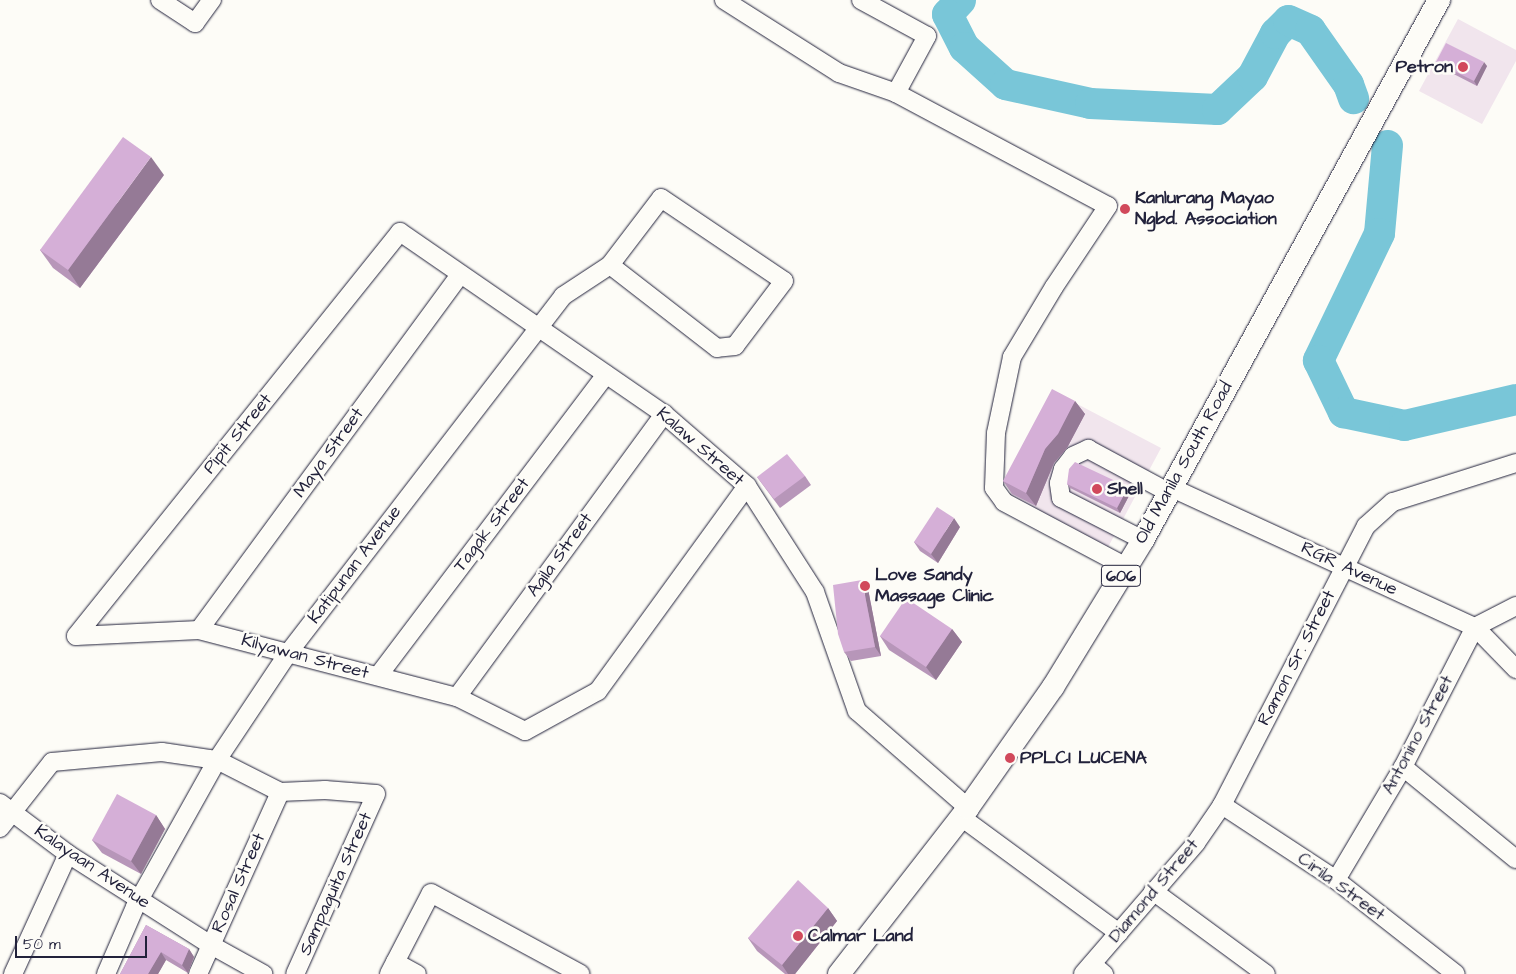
<!DOCTYPE html>
<style>
body{margin:0}
#map{position:relative;width:1516px;height:974px;overflow:hidden;background:#fdfcf7;font-family:"Architects Daughter",sans-serif}
div>[style]{position:absolute}
.built>*{inset:0;background:#f1e5ed}
.river>*{height:31px;margin:-15.5px;padding:0 15.5px;transform-origin:15.5px;border-radius:15.5px;background:#79c6d8}
.roads{filter:drop-shadow(0 0 1px #22223b) drop-shadow(0 0 1px #22223b)}
.minor>*{height:18px;margin:-9px;padding:0 9px;transform-origin:9px;border-radius:9px;background:#fdfcf7}
.major>*{height:22px;margin:-11px;padding:0 11px;transform-origin:11px;border-radius:11px;background:#fdfcf7}
.wall>*{inset:0;background:#b796b9}
.shaded-wall>*{inset:0;background:#957a96}
.building>*{inset:0;background:#d5afd7}
.dots>*{width:14px;height:14px;translate:-50% -50%;box-sizing:border-box;border:2px solid #fdfcf7;border-radius:50%}
span{translate:-50% -50%;white-space:nowrap;text-align:center;line-height:1.15;-webkit-text-stroke:5px #fdfcf7;paint-order:stroke}
.shield-label span{padding:1px 4px;background:#fdfcf7;border:1px solid;border-radius:4px;-webkit-text-stroke-width:0}
.shield-label{font-size:16px;color:#22223b;font-weight:700}
.poi-label{font-size:18px;color:#22223b;font-weight:700}
.right{translate:-100% -50%;text-align:right}
.left{translate:0 -50%;text-align:left}
.street-label{font-size:18px;color:#22223b}
.scale{position:absolute;left:15px;top:936px;width:132px;height:22px;box-sizing:border-box;border:2px solid #22223b;border-top:0;padding-left:6px;font-size:15px;line-height:18px;white-space:nowrap;color:#22223b;-webkit-text-stroke:4px #fdfcf7;paint-order:stroke}
</style>
<div id="map">
<div class="built">
<div style="clip-path:polygon(1458px 19px,1516px 50px,1516px 61px,1482px 124px,1419px 91px)"></div>
<div style="clip-path:polygon(1062px 396px,1161px 448px,1106px 551px,1007px 499px)"></div>
</div>
<div class="river">
<div style="left:960px;top:0;width:19px;rotate:133deg"></div>
<div style="left:947px;top:14px;width:37px;rotate:63deg"></div>
<div style="left:964px;top:47px;width:55px;rotate:42.1deg"></div>
<div style="left:1005px;top:84px;width:87px;rotate:12.6deg"></div>
<div style="left:1090px;top:103px;width:127px;rotate:2.7deg"></div>
<div style="left:1217px;top:109px;width:48px;rotate:-43.3deg"></div>
<div style="left:1252px;top:76px;width:49px;rotate:-61.9deg"></div>
<div style="left:1275px;top:33px;width:18px;rotate:-45deg"></div>
<div style="left:1288px;top:20px;width:24px;rotate:24deg"></div>
<div style="left:1310px;top:30px;width:66px;rotate:54.9deg"></div>
<div style="left:1348px;top:84px;width:15px;rotate:70deg"></div>
<div style="left:1387px;top:145px;width:88px;rotate:95.2deg"></div>
<div style="left:1379px;top:233px;width:141px;rotate:115.7deg"></div>
<div style="left:1318px;top:360px;width:58px;rotate:64.3deg"></div>
<div style="left:1343px;top:412px;width:62px;rotate:12deg"></div>
<div style="left:1404px;top:425px;width:115px;rotate:-13.1deg"></div>
</div>
<div class="roads">
<div class="minor">
<div style="left:160px;top:0;width:42px;rotate:33.3deg"></div>
<div style="left:195px;top:23px;width:29px;rotate:-54deg"></div>
<div style="left:724px;top:0;width:136px;rotate:32.4deg"></div>
<div style="left:839px;top:73px;width:60px;rotate:19.3deg"></div>
<div style="left:896px;top:93px;width:240px;rotate:28.1deg"></div>
<div style="left:1108px;top:206px;width:97px;rotate:123.7deg"></div>
<div style="left:1054px;top:287px;width:82px;rotate:121deg"></div>
<div style="left:1012px;top:357px;width:78px;rotate:101.9deg"></div>
<div style="left:996px;top:433px;width:55px;rotate:92.1deg"></div>
<div style="left:994px;top:488px;width:17px;rotate:54deg"></div>
<div style="left:1004px;top:502px;width:138px;rotate:28deg"></div>
<div style="left:861px;top:0;width:75px;rotate:28.6deg"></div>
<div style="left:927px;top:36px;width:65px;rotate:118.5deg"></div>
<div style="left:1170px;top:487px;width:336px;rotate:24.7deg"></div>
<div style="left:1475px;top:627px;width:59px;rotate:45.7deg"></div>
<div style="left:1143px;top:540px;width:92px;rotate:-152.9deg"></div>
<div style="left:1061px;top:498px;width:15px;rotate:-98deg"></div>
<div style="left:1059px;top:483px;width:15px;rotate:-74deg"></div>
<div style="left:1063px;top:469px;width:16px;rotate:-52deg"></div>
<div style="left:1073px;top:456px;width:17px;rotate:-25deg"></div>
<div style="left:1088px;top:449px;width:91px;rotate:28.3deg"></div>
<div style="left:199px;top:630px;width:441px;rotate:-53.7deg"></div>
<div style="left:76px;top:636px;width:518px;rotate:-51.27deg"></div>
<div style="left:400px;top:232px;width:321px;rotate:34.6deg"></div>
<div style="left:664px;top:414px;width:110px;rotate:40.9deg"></div>
<div style="left:747px;top:486px;width:126px;rotate:57.3deg"></div>
<div style="left:815px;top:592px;width:126px;rotate:70.6deg"></div>
<div style="left:857px;top:711px;width:147px;rotate:41.1deg"></div>
<div style="left:76px;top:636px;width:123px;rotate:-2.8deg"></div>
<div style="left:199px;top:630px;width:267px;rotate:14.6deg"></div>
<div style="left:457px;top:697px;width:76px;rotate:26.6deg"></div>
<div style="left:525px;top:731px;width:83px;rotate:-28.7deg"></div>
<div style="left:598px;top:691px;width:253px;rotate:-54deg"></div>
<div style="left:378px;top:676px;width:378px;rotate:-52.9deg"></div>
<div style="left:457px;top:697px;width:351px;rotate:-53.8deg"></div>
<div style="left:1403px;top:767px;width:146px;rotate:39.2deg"></div>
<div style="left:0;top:803px;width:85px;rotate:36.9deg"></div>
<div style="left:68px;top:854px;width:169px;rotate:32.5deg"></div>
<div style="left:211px;top:945px;width:60px;rotate:29.1deg"></div>
<div style="left:1222px;top:805px;width:136px;rotate:33.3deg"></div>
<div style="left:1336px;top:880px;width:152px;rotate:38.1deg"></div>
<div style="left:961px;top:817px;width:196px;rotate:36.3deg"></div>
<div style="left:0;top:828px;width:84px;rotate:-51.8deg"></div>
<div style="left:52px;top:762px;width:110px;rotate:-5.2deg"></div>
<div style="left:162px;top:752px;width:56px;rotate:8.3deg"></div>
<div style="left:217px;top:760px;width:71px;rotate:26.9deg"></div>
<div style="left:280px;top:792px;width:45px;rotate:-2.5deg"></div>
<div style="left:325px;top:790px;width:51px;rotate:4.5deg"></div>
<div style="left:376px;top:794px;width:197px;rotate:114.2deg"></div>
<div style="left:1336px;top:880px;width:131px;rotate:-59.3deg"></div>
<div style="left:1403px;top:767px;width:157px;rotate:-62.8deg"></div>
<div style="left:1475px;top:627px;width:46px;rotate:-27.1deg"></div>
<div style="left:1153px;top:891px;width:140px;rotate:36.3deg"></div>
<div style="left:395px;top:962px;width:25px;rotate:29deg"></div>
<div style="left:1092px;top:964px;width:16px;rotate:40deg"></div>
<div style="left:13px;top:974px;width:132px;rotate:-65.4deg"></div>
<div style="left:106px;top:974px;width:73px;rotate:-66.6deg"></div>
<div style="left:135px;top:907px;width:168px;rotate:-60.8deg"></div>
<div style="left:217px;top:760px;width:130px;rotate:-56.3deg"></div>
<div style="left:289px;top:652px;width:449px;rotate:-52.4deg"></div>
<div style="left:563px;top:296px;width:56px;rotate:-33.4deg"></div>
<div style="left:610px;top:265px;width:84px;rotate:-52.7deg"></div>
<div style="left:661px;top:198px;width:148px;rotate:34deg"></div>
<div style="left:784px;top:281px;width:81px;rotate:127deg"></div>
<div style="left:735px;top:346px;width:18px;rotate:174deg"></div>
<div style="left:717px;top:348px;width:135px;rotate:-142.2deg"></div>
<div style="left:198px;top:974px;width:200px;rotate:-65.7deg"></div>
<div style="left:389px;top:974px;width:91px;rotate:-62.6deg"></div>
<div style="left:431px;top:893px;width:170px;rotate:28.4deg"></div>
<div style="left:1083px;top:974px;width:173px;rotate:-49.2deg"></div>
<div style="left:1196px;top:843px;width:46px;rotate:-55.6deg"></div>
<div style="left:1222px;top:805px;width:314px;rotate:-62.7deg"></div>
<div style="left:1366px;top:526px;width:36px;rotate:-42deg"></div>
<div style="left:1393px;top:502px;width:129px;rotate:-17.6deg"></div>
</div>
<div class="major">
<div style="left:839px;top:974px;width:210px;rotate:-52.1deg"></div>
<div style="left:968px;top:808px;width:148px;rotate:-54.9deg"></div>
<div style="left:1053px;top:687px;width:172px;rotate:-58.5deg"></div>
<div style="left:1143px;top:540px;width:616px;rotate:-61.27deg"></div>
</div>
</div>
<div class="wall">
<div style="clip-path:polygon(1436px 62px,1487px 66px,1477px 86px,1440px 67px)"></div>
<div style="clip-path:polygon(164px 175px,80px 288px,53px 268px,40px 250px)"></div>
<div style="clip-path:polygon(1075px 401px,1085px 414px,1067px 448px,1054px 463px,1036px 506px,1012px 494px,1003px 481px)"></div>
<div style="clip-path:polygon(805px 476px,811px 485px,780px 508px,757px 477px)"></div>
<div style="clip-path:polygon(1067px 484px,1131px 492px,1120px 513px,1070px 488px)"></div>
<div style="clip-path:polygon(960px 527px,938px 563px,920px 551px,914px 542px)"></div>
<div style="clip-path:polygon(868px 589px,881px 656px,851px 661px,844px 652px)"></div>
<div style="clip-path:polygon(952px 629px,962px 642px,936px 680px,889px 650px,880px 636px)"></div>
<div style="clip-path:polygon(156px 815px,165px 829px,141px 874px,102px 853px,92px 840px)"></div>
<div style="clip-path:polygon(828px 908px,837px 921px,795px 974px,785px 974px,757px 951px,748px 938px)"></div>
<div style="clip-path:polygon(146px 925px,189px 949px,194px 957px,188px 973px,166px 960px,158px 974px,120px 974px)"></div>
</div>
<div class="shaded-wall">
<div style="clip-path:polygon(1484px 62px,1487px 66px,1477px 86px,1474px 81px)"></div>
<div style="clip-path:polygon(151px 157px,164px 175px,80px 288px,68px 270px)"></div>
<div style="clip-path:polygon(1075px 401px,1085px 414px,1067px 448px,1054px 463px,1036px 506px,1026px 493px,1045px 449px)"></div>
<div style="clip-path:polygon(1128px 487px,1131px 492px,1120px 513px,1117px 508px)"></div>
<div style="clip-path:polygon(954px 518px,960px 527px,938px 563px,931px 554px)"></div>
<div style="clip-path:polygon(862px 580px,868px 589px,881px 656px,875px 647px)"></div>
<div style="clip-path:polygon(952px 629px,962px 642px,936px 680px,926px 667px)"></div>
<div style="clip-path:polygon(156px 815px,165px 829px,141px 874px,131px 861px)"></div>
<div style="clip-path:polygon(828px 908px,837px 921px,795px 974px,788px 974px,782px 965px)"></div>
<div style="clip-path:polygon(189px 949px,194px 957px,188px 973px,182px 965px)"></div>
<div style="clip-path:polygon(161px 952px,166px 960px,158px 974px,148px 974px)"></div>
</div>
<div class="building">
<div style="clip-path:polygon(1446px 43px,1484px 62px,1474px 81px,1436px 62px)"></div>
<div style="clip-path:polygon(123px 137px,151px 157px,68px 270px,40px 250px)"></div>
<div style="clip-path:polygon(1052px 389px,1075px 401px,1058px 434px,1045px 449px,1026px 493px,1003px 481px)"></div>
<div style="clip-path:polygon(787px 454px,805px 476px,774px 499px,757px 477px)"></div>
<div style="clip-path:polygon(1075px 462px,1128px 487px,1117px 508px,1067px 484px,1069px 469px)"></div>
<div style="clip-path:polygon(937px 507px,954px 518px,931px 554px,914px 542px)"></div>
<div style="clip-path:polygon(862px 580px,875px 647px,844px 652px,838px 634px,833px 585px)"></div>
<div style="clip-path:polygon(906px 598px,952px 629px,926px 667px,880px 636px)"></div>
<div style="clip-path:polygon(117px 794px,156px 815px,131px 861px,92px 840px)"></div>
<div style="clip-path:polygon(798px 880px,828px 908px,782px 965px,748px 938px)"></div>
<div style="clip-path:polygon(146px 925px,189px 949px,182px 965px,161px 952px,148px 974px,120px 974px)"></div>
</div>
<div class="dots">
<div style="left:1463px;top:67px;background:#d1495b"></div>
<div style="left:1125px;top:209px;background:#d1495b"></div>
<div style="left:1097px;top:489px;background:#d1495b"></div>
<div style="left:865px;top:586px;background:#d1495b"></div>
<div style="left:1010px;top:758px;background:#d1495b"></div>
<div style="left:798px;top:936px;background:#d1495b"></div>
</div>
<div class="shield-label">
<span style="left:1121px;top:576px">606</span>
</div>
<div class="poi-label">
<span class="right" style="left:1453px;top:67px">Petron</span>
<span class="left" style="left:1135px;top:209px">Kanlurang Mayao<br>Ngbd. Association</span>
<span class="left" style="left:1107px;top:489px">Shell</span>
<span class="left" style="left:875px;top:586px">Love Sandy<br>Massage Clinic</span>
<span class="left" style="left:1020px;top:758px">PPLCI LUCENA</span>
<span class="left" style="left:808px;top:936px">Calmar Land</span>
</div>
<div class="street-label">
<span style="left:238px;top:434px;rotate:-51deg">Pipit Street</span>
<span style="left:700px;top:447px;rotate:41deg">Kalaw Street</span>
<span style="left:329px;top:453px;rotate:-54deg">Maya Street</span>
<span style="left:1184px;top:463px;rotate:-61deg">Old Manila South Road</span>
<span style="left:492px;top:525px;rotate:-53deg">Tagak Street</span>
<span style="left:560px;top:555px;rotate:-54deg">Agila Street</span>
<span style="left:355px;top:565px;rotate:-53deg">Katipunan Avenue</span>
<span style="left:1349px;top:569px;rotate:25deg">RGR Avenue</span>
<span style="left:305px;top:657px;rotate:15deg">Kilyawan Street</span>
<span style="left:1297px;top:658px;rotate:-63deg">Ramon Sr. Street</span>
<span style="left:1418px;top:735px;rotate:-62deg">Antonino Street</span>
<span style="left:92px;top:867px;rotate:34deg">Kalayaan Avenue</span>
<span style="left:239px;top:883px;rotate:-66deg">Rosal Street</span>
<span style="left:336px;top:884px;rotate:-66deg">Sampaguita Street</span>
<span style="left:1341px;top:887px;rotate:36deg">Cirila Street</span>
<span style="left:1154px;top:891px;rotate:-50deg">Diamond Street</span>
</div>
<div class="scale">50 m</div>
</div>
